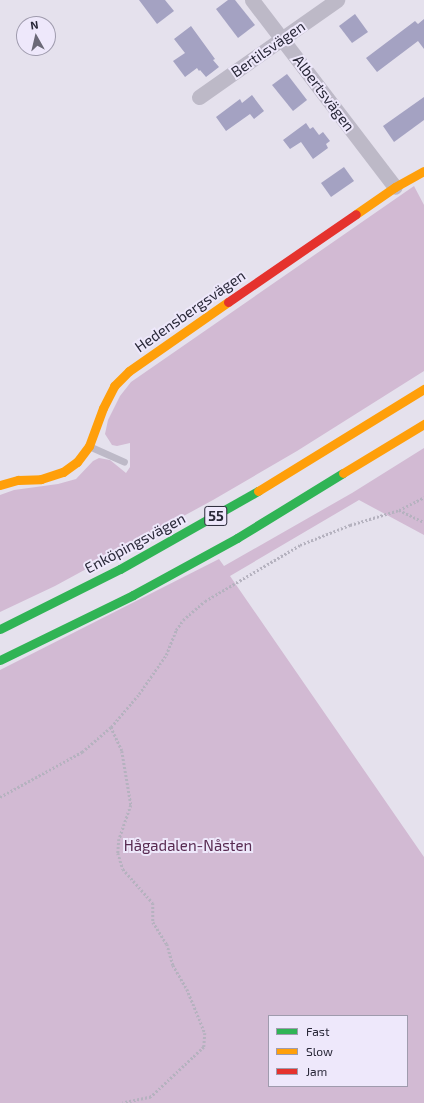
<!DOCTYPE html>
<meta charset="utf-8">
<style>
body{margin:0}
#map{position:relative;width:424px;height:1103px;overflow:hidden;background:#e5e1ed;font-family:"Exo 2",sans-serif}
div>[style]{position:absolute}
.green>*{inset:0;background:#d2bad3}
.building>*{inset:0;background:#a4a2c2}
.path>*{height:2.5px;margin-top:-1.25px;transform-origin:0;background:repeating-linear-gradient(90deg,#b5b2bf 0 2px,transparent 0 4px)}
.lane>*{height:7px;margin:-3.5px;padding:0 3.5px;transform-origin:3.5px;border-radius:3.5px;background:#bdb9c7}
.street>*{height:15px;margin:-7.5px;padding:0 7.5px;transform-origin:7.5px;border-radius:7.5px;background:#bdb9c7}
.fast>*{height:9px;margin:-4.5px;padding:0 4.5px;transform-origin:4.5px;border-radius:4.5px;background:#30b455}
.slow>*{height:9px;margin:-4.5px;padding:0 4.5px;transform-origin:4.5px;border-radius:4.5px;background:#ff9f0a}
.jam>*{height:9px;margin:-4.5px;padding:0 4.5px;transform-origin:4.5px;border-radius:4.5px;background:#e5322d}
span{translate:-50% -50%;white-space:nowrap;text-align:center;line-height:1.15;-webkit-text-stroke:4px #eee8fb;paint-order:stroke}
.shield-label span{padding:1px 3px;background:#eee8fb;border:1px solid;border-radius:3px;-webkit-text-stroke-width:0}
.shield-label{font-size:14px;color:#292838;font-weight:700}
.street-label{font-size:15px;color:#292838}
.park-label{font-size:15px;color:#582a51}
.legend{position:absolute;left:268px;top:1015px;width:140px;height:72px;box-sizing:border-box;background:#eee8fb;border:1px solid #9f9bad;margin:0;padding:5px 7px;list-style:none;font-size:12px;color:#292838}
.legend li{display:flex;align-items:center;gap:8px;height:20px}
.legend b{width:20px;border:1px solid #9f9bad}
.north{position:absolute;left:16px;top:16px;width:40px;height:40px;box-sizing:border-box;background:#eee8fb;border:1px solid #9f9bad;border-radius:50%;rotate:352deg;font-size:11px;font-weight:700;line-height:16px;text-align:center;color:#292838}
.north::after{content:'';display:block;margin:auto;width:14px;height:18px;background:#6b6977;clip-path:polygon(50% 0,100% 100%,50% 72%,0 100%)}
</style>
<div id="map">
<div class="green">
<div style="clip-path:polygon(414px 186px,424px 205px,424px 371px,297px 451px,213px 500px,55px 586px,0 612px,0 495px,14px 490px,58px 484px,76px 479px,93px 461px,99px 458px,110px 460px,126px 473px,130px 467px,130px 443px,117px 446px,112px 445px,105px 434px,108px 420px,120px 396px,131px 382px)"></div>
<div style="clip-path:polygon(evenodd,424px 448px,424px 535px,359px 500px,230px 576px,424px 857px,424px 1103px,0 1103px,0 670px,219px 559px,224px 566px,352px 493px,424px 448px,269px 1016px,407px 1016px,407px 1086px,269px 1086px,269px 1016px)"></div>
</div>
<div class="building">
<div style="clip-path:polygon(139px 0,165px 0,174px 11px,157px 24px)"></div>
<div style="clip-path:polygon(228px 0,235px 0,255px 25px,238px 38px,216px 9px)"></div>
<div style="clip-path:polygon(355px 14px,368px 32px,352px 43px,339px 26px)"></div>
<div style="clip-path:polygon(424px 19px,424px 49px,418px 41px,377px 72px,366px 58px,415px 21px,418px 24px)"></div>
<div style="clip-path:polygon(191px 26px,215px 59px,213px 60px,219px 67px,206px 77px,200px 70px,199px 71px,197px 68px,185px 77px,173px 61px,185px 53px,174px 39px)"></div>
<div style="clip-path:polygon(287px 74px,307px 100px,293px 111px,272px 85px)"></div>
<div style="clip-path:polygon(252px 95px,264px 111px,254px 119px,250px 114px,226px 131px,216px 117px,240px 99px,242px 103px)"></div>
<div style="clip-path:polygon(424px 97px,424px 120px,394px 142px,383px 126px)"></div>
<div style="clip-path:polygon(306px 123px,310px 129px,313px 127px,319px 135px,323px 132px,330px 141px,326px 144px,328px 148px,313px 159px,301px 142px,290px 149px,283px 140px)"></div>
<div style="clip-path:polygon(344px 167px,354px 181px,331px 197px,321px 183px)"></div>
</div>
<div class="path">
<div style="left:399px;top:510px;width:28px;rotate:26deg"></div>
<div style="left:111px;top:727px;width:26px;rotate:65deg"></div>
<div style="left:122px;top:751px;width:55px;rotate:80.5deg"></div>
<div style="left:131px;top:805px;width:36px;rotate:109deg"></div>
<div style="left:119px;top:839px;width:14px;rotate:94deg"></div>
<div style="left:118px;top:853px;width:17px;rotate:73deg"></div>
<div style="left:123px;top:869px;width:45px;rotate:48.6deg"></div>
<div style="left:153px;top:903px;width:19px;rotate:90deg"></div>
<div style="left:153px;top:922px;width:26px;rotate:58deg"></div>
<div style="left:167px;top:944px;width:22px;rotate:74deg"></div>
<div style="left:173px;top:965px;width:28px;rotate:60deg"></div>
<div style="left:187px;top:989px;width:48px;rotate:67.8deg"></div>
<div style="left:205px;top:1033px;width:14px;rotate:94deg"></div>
<div style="left:204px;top:1047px;width:73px;rotate:136.7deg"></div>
<div style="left:151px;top:1097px;width:29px;rotate:168deg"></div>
<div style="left:0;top:797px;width:94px;rotate:-28.8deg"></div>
<div style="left:82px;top:752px;width:38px;rotate:-41deg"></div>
<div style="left:111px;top:727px;width:43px;rotate:-49.7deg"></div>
<div style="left:139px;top:694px;width:47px;rotate:-55.3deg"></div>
<div style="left:166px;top:655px;width:27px;rotate:-68deg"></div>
<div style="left:176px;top:630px;width:12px;rotate:-55deg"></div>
<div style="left:183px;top:620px;width:29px;rotate:-41deg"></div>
<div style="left:205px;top:601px;width:110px;rotate:-30.5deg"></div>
<div style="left:300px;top:545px;width:54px;rotate:-21.8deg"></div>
<div style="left:350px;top:525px;width:51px;rotate:-17deg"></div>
<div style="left:399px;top:510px;width:28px;rotate:-27deg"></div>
</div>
<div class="lane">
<div style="left:91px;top:447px;width:36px;rotate:24deg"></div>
</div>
<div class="street">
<div style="left:252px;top:0;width:235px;rotate:52.6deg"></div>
<div style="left:199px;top:97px;width:169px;rotate:-35.1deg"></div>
</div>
<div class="fast">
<div style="left:0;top:629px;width:134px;rotate:-26.6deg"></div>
<div style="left:120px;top:569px;width:159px;rotate:-29.5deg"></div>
<div style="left:0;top:660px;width:148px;rotate:-26deg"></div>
<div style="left:133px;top:595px;width:119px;rotate:-28.7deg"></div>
<div style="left:237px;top:538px;width:124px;rotate:-31.5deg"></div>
</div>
<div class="slow">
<div style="left:356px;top:214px;width:47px;rotate:-34.7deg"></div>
<div style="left:395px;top:187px;width:33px;rotate:-29deg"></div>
<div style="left:343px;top:473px;width:95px;rotate:-31.2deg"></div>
<div style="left:0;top:485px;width:19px;rotate:-16deg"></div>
<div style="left:18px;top:480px;width:23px;rotate:-2deg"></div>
<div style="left:41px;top:479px;width:23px;rotate:-18deg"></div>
<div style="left:63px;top:472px;width:17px;rotate:-36deg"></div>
<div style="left:77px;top:462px;width:20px;rotate:-53deg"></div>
<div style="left:89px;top:446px;width:40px;rotate:-69.8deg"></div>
<div style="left:103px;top:408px;width:25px;rotate:-63deg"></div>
<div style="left:114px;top:386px;width:21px;rotate:-45deg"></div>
<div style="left:129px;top:371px;width:121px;rotate:-34.9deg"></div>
<div style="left:258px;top:491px;width:195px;rotate:-31.6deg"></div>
</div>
<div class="jam">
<div style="left:228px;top:302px;width:155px;rotate:-34.5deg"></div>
</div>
<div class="shield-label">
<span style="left:216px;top:516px">55</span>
</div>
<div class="street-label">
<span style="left:268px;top:49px;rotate:-35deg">Bertilsvägen</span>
<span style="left:324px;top:93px;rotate:53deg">Albertsvägen</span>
<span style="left:190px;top:311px;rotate:-35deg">Hedensbergsvägen</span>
<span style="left:135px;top:543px;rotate:-28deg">Enköpingsvägen</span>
</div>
<div class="park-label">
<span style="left:188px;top:846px">Hågadalen-Nåsten</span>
</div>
<ul class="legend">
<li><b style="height:5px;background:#30b455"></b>Fast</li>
<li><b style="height:5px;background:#ff9f0a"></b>Slow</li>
<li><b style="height:5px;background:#e5322d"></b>Jam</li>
</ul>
<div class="north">N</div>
</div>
